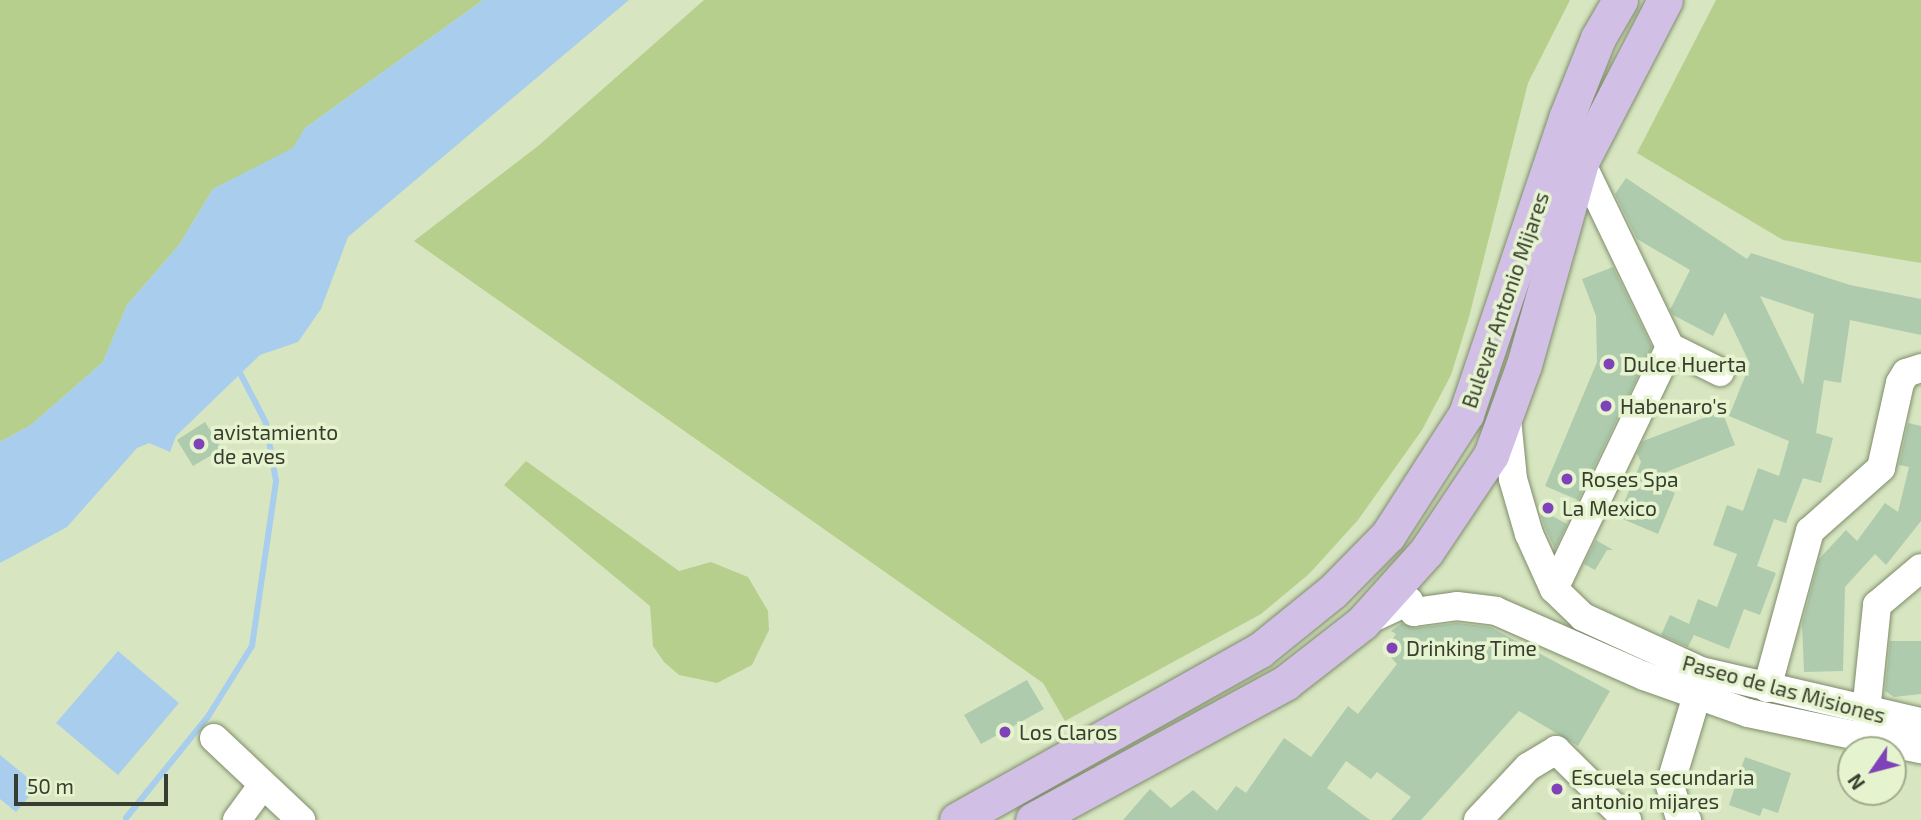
<!DOCTYPE html>
<style>
body{margin:0}
#map{position:relative;width:1921px;height:820px;overflow:hidden;background:#d7e6c1;font-family:"Exo 2",sans-serif}
div>[style]{position:absolute}
.green>*{inset:0;background:#b6cf8c}
.water>*{inset:0;background:#a8cded}
.stream>*{height:6px;margin:-3px;padding:0 3px;transform-origin:3px;border-radius:3px;background:#a8cded}
.building>*{inset:0;background:#aecbad}
.roads{filter:drop-shadow(0 0 2px #7f8c6a) drop-shadow(0 0 2px #7f8c6a)}
.minor>*{height:28px;margin:-14px;padding:0 14px;transform-origin:14px;border-radius:14px;background:#fff}
.major>*{height:35px;margin:-17.5px;padding:0 17.5px;transform-origin:17.5px;border-radius:17.5px;background:#d1bfe6}
.dots>*{width:19px;height:19px;translate:-50% -50%;box-sizing:border-box;border:4px solid #e5f3ce;border-radius:50%}
span{translate:-50% -50%;white-space:nowrap;text-align:center;line-height:1.15;-webkit-text-stroke:7px #e5f3ce;paint-order:stroke}
.street-label{font-size:21px;color:#383e2f}
.poi-label{font-size:21px;color:#383e2f}
.left{translate:0 -50%;text-align:left}
.north{position:absolute;left:1837px;top:736px;width:70px;height:70px;box-sizing:border-box;background:#e5f3ce;border:2px solid #a0ab8e;border-radius:50%;rotate:235deg;font-size:19px;font-weight:700;line-height:28px;text-align:center;color:#383e2f}
.north::after{content:'';display:block;margin:auto;width:24px;height:32px;background:#7f42b8;clip-path:polygon(50% 0,100% 100%,50% 72%,0 100%)}
.scale{position:absolute;left:14px;top:774px;width:154px;height:32px;box-sizing:border-box;border:4px solid #383e2f;border-top:0;padding-left:9px;font-size:21px;line-height:24px;white-space:nowrap;color:#383e2f;-webkit-text-stroke:5px #e5f3ce;paint-order:stroke}
</style>
<div id="map">
<div class="green">
<div style="clip-path:polygon(0 0,483px 0,305px 128px,294px 148px,213px 189px,179px 245px,127px 305px,103px 362px,31px 425px,0 442px)"></div>
<div style="clip-path:polygon(704px 0,1570px 0,1528px 83px,1469px 317px,1451px 375px,1422px 430px,1358px 520px,1309px 574px,1261px 614px,1065px 721px,1043px 683px,414px 241px,538px 146px)"></div>
<div style="clip-path:polygon(1716px 0,1921px 0,1921px 263px,1783px 240px,1637px 153px)"></div>
<div style="clip-path:polygon(526px 461px,679px 571px,711px 562px,748px 577px,768px 611px,769px 630px,752px 665px,717px 683px,679px 675px,664px 662px,653px 646px,650px 606px,504px 485px)"></div>
</div>
<div class="water">
<div style="clip-path:polygon(483px 0,629px 0,348px 237px,321px 309px,298px 342px,260px 355px,176px 436px,170px 452px,149px 443px,137px 448px,67px 527px,0 563px,0 442px,31px 425px,103px 362px,127px 305px,179px 245px,213px 189px,293px 148px,305px 128px)"></div>
<div style="clip-path:polygon(118px 651px,179px 703px,118px 775px,56px 723px)"></div>
<div style="clip-path:polygon(0 755px,38px 786px,16px 812px,0 799px)"></div>
</div>
<div class="stream">
<div style="left:126px;top:818px;width:132px;rotate:-51.1deg"></div>
<div style="left:209px;top:715px;width:81px;rotate:-58.1deg"></div>
<div style="left:252px;top:646px;width:167px;rotate:-81.7deg"></div>
<div style="left:276px;top:481px;width:59px;rotate:-99.8deg"></div>
<div style="left:266px;top:423px;width:63px;rotate:-117.4deg"></div>
</div>
<div class="building">
<div style="clip-path:polygon(evenodd,1626px 178px,1747px 259px,1751px 253px,1850px 285px,1921px 299px,1921px 335px,1850px 320px,1841px 383px,1824px 380px,1816px 433px,1833px 438px,1821px 483px,1803px 478px,1786px 523px,1774px 519px,1757px 566px,1776px 573px,1760px 615px,1744px 609px,1729px 649px,1694px 635px,1688px 647px,1661px 635px,1670px 615px,1689px 624px,1698px 599px,1717px 607px,1737px 554px,1713px 545px,1727px 505px,1743px 511px,1758px 468px,1779px 476px,1789px 441px,1729px 416px,1750px 364px,1725px 312px,1713px 336px,1673px 315px,1670px 310px,1690px 270px,1637px 239px,1615px 194px,1626px 178px,1760px 296px,1814px 314px,1803px 385px,1760px 296px)"></div>
<div style="clip-path:polygon(1613px 267px,1652px 347px,1578px 500px,1545px 486px,1597px 362px,1596px 316px,1582px 279px)"></div>
<div style="clip-path:polygon(1722px 411px,1735px 445px,1646px 480px,1675px 493px,1658px 534px,1618px 517px,1641px 462px,1637px 453px,1643px 441px)"></div>
<div style="clip-path:polygon(205px 422px,222px 449px,193px 466px,177px 440px)"></div>
<div style="clip-path:polygon(1908px 423px,1921px 426px,1921px 521px,1886px 565px,1875px 554px,1845px 587px,1843px 671px,1804px 672px,1802px 624px,1819px 559px,1846px 530px,1857px 541px,1885px 503px,1898px 512px,1909px 467px,1899px 465px)"></div>
<div style="clip-path:polygon(1539px 509px,1567px 524px,1555px 549px,1545px 528px)"></div>
<div style="clip-path:polygon(1596px 540px,1613px 550px,1607px 550px,1595px 570px,1584px 564px)"></div>
<div style="clip-path:polygon(1402px 623px,1415px 628px,1457px 623px,1490px 627px,1610px 691px,1578px 746px,1519px 711px,1421px 820px,1391px 820px,1411px 797px,1377px 772px,1371px 779px,1346px 761px,1327px 788px,1370px 820px,1123px 820px,1150px 789px,1171px 808px,1193px 790px,1217px 811px,1236px 786px,1246px 793px,1284px 738px,1311px 757px,1348px 706px,1358px 714px,1397px 664px,1385px 651px,1396px 634px,1391px 631px)"></div>
<div style="clip-path:polygon(1890px 641px,1921px 641px,1921px 694px,1894px 697px,1885px 691px)"></div>
<div style="clip-path:polygon(1027px 680px,1044px 709px,981px 744px,964px 715px)"></div>
<div style="clip-path:polygon(1745px 757px,1791px 773px,1778px 813px,1763px 808px,1760px 816px,1729px 805px)"></div>
</div>
<div class="roads">
<div class="minor">
<div style="left:1670px;top:347px;width:56px;rotate:26.6deg"></div>
<div style="left:1507px;top:419px;width:60px;rotate:84.3deg"></div>
<div style="left:1513px;top:479px;width:57px;rotate:73.8deg"></div>
<div style="left:1529px;top:534px;width:60px;rotate:65.6deg"></div>
<div style="left:1554px;top:589px;width:40px;rotate:44deg"></div>
<div style="left:1583px;top:617px;width:130px;rotate:24.6deg"></div>
<div style="left:1701px;top:671px;width:226px;rotate:13.1deg"></div>
<div style="left:1554px;top:589px;width:268px;rotate:-64.4deg"></div>
<div style="left:1670px;top:347px;width:205px;rotate:-115.7deg"></div>
<div style="left:1368px;top:620px;width:45px;rotate:-24.9deg"></div>
<div style="left:1409px;top:601px;width:12px;rotate:66deg"></div>
<div style="left:1414px;top:612px;width:43px;rotate:-7.9deg"></div>
<div style="left:1457px;top:606px;width:39px;rotate:7deg"></div>
<div style="left:1496px;top:611px;width:162px;rotate:23.7deg"></div>
<div style="left:1644px;top:676px;width:110px;rotate:19.6deg"></div>
<div style="left:1748px;top:713px;width:177px;rotate:11.8deg"></div>
<div style="left:1767px;top:688px;width:163px;rotate:-74.7deg"></div>
<div style="left:1810px;top:531px;width:95px;rotate:-41.6deg"></div>
<div style="left:1881px;top:468px;width:87px;rotate:-77.4deg"></div>
<div style="left:1900px;top:383px;width:12px;rotate:-59deg"></div>
<div style="left:1906px;top:373px;width:16px;rotate:-18deg"></div>
<div style="left:1866px;top:712px;width:108px;rotate:-84.1deg"></div>
<div style="left:1877px;top:605px;width:57px;rotate:-40.1deg"></div>
<div style="left:214px;top:738px;width:120px;rotate:43.3deg"></div>
<div style="left:237px;top:820px;width:42px;rotate:-53.7deg"></div>
<div style="left:1478px;top:820px;width:73px;rotate:-46.7deg"></div>
<div style="left:1528px;top:767px;width:33px;rotate:-31deg"></div>
<div style="left:1556px;top:750px;width:100px;rotate:44.6deg"></div>
<div style="left:1687px;top:820px;width:9px;rotate:-148deg"></div>
<div style="left:1679px;top:815px;width:31px;rotate:-107deg"></div>
<div style="left:1670px;top:785px;width:94px;rotate:-73.3deg"></div>
</div>
<div class="major">
<div style="left:957px;top:820px;width:347px;rotate:-29.3deg"></div>
<div style="left:1260px;top:650px;width:92px;rotate:-38.9deg"></div>
<div style="left:1332px;top:592px;width:80px;rotate:-45.5deg"></div>
<div style="left:1388px;top:535px;width:144px;rotate:-57.2deg"></div>
<div style="left:1466px;top:414px;width:312px;rotate:-71.3deg"></div>
<div style="left:1566px;top:118px;width:86px;rotate:-68.2deg"></div>
<div style="left:1598px;top:38px;width:44px;rotate:-59.9deg"></div>
<div style="left:1033px;top:820px;width:287px;rotate:-28.5deg"></div>
<div style="left:1285px;top:683px;width:98px;rotate:-37.9deg"></div>
<div style="left:1362px;top:623px;width:96px;rotate:-48deg"></div>
<div style="left:1426px;top:552px;width:117px;rotate:-56.2deg"></div>
<div style="left:1491px;top:455px;width:96px;rotate:-69.9deg"></div>
<div style="left:1524px;top:365px;width:211px;rotate:-74.3deg"></div>
<div style="left:1581px;top:162px;width:182px;rotate:-62.6deg"></div>
</div>
</div>
<div class="dots">
<div style="left:1609px;top:364px;background:#7f42b8"></div>
<div style="left:1606px;top:406px;background:#7f42b8"></div>
<div style="left:199px;top:444px;background:#7f42b8"></div>
<div style="left:1567px;top:479px;background:#7f42b8"></div>
<div style="left:1548px;top:508px;background:#7f42b8"></div>
<div style="left:1392px;top:648px;background:#7f42b8"></div>
<div style="left:1005px;top:732px;background:#7f42b8"></div>
<div style="left:1557px;top:789px;background:#7f42b8"></div>
</div>
<div class="street-label">
<span style="left:1505px;top:300px;rotate:-71deg">Bulevar Antonio Mijares</span>
<span style="left:1784px;top:689px;rotate:15deg">Paseo de las Misiones</span>
</div>
<div class="poi-label">
<span class="left" style="left:1623px;top:364px">Dulce Huerta</span>
<span class="left" style="left:1620px;top:406px">Habenaro's</span>
<span class="left" style="left:213px;top:444px">avistamiento<br>de aves</span>
<span class="left" style="left:1581px;top:479px">Roses Spa</span>
<span class="left" style="left:1562px;top:508px">La Mexico</span>
<span class="left" style="left:1406px;top:648px">Drinking Time</span>
<span class="left" style="left:1019px;top:732px">Los Claros</span>
<span class="left" style="left:1571px;top:789px">Escuela secundaria<br>antonio mijares</span>
</div>
<div class="north">N</div>
<div class="scale">50 m</div>
</div>
